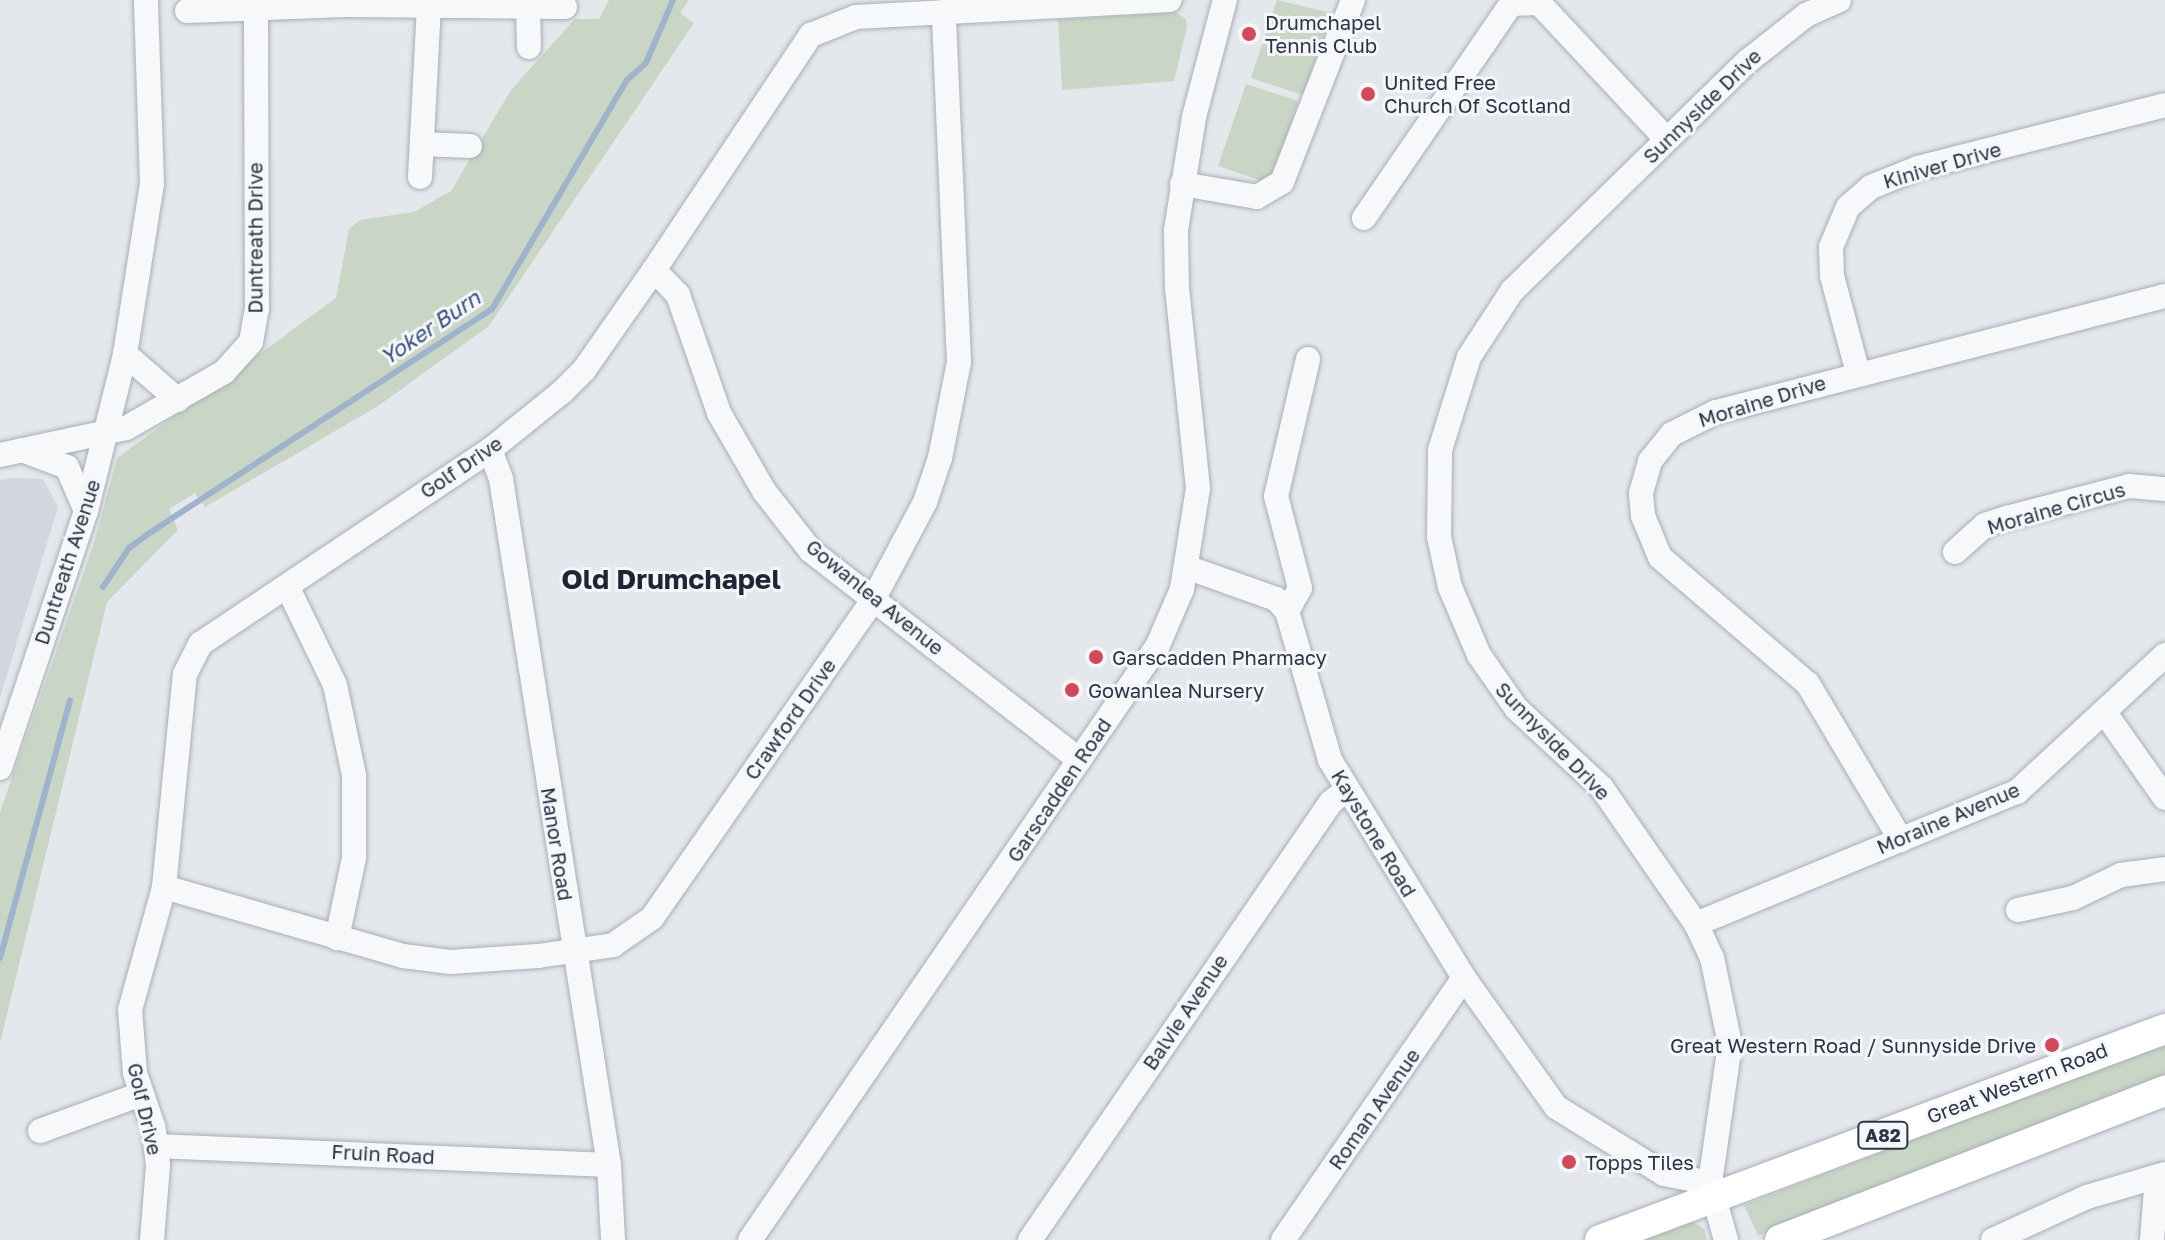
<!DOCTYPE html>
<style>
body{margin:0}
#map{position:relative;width:2165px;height:1240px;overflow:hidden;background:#e4e7ec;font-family:"Golos Text",sans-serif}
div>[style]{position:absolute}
.built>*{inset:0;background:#d2d6de}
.green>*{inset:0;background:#c9d6c5}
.stream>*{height:6px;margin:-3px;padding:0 3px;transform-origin:3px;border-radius:3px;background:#9fb4cc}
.roads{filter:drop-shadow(0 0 2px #a9aeb7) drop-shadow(0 0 2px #a9aeb7)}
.minor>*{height:24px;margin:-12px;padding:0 12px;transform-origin:12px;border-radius:12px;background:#f7f8fa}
.major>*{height:30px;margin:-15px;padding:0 15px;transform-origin:15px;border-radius:15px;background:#fff}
.dots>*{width:22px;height:22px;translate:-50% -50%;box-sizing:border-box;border:4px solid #f4f6f9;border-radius:50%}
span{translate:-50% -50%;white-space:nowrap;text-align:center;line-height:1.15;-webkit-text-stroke:6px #f4f6f9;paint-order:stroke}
.shield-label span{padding:2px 6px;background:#f4f6f9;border:2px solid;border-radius:6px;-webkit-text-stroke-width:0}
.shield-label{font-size:18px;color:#2b3445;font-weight:700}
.poi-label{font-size:20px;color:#2b3445}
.left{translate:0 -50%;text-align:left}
.right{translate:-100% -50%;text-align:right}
.street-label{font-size:20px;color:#2b3445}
.water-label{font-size:22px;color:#34527a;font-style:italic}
.district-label{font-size:28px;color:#1d2536;font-weight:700}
</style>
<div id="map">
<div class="built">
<div style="clip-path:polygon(13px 478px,43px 479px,58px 507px,0 698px,0 480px)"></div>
</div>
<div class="green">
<div style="clip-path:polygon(609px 0,689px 0,680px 13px,694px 23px,489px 326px,378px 406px,205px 507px,195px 493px,169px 509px,178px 530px,107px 602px,0 1043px,0 812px,94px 543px,117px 458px,336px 298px,349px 229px,360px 220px,414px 212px,451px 191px,511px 90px,575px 19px,599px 19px)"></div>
<div style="clip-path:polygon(1277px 0,1331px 13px,1303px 95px,1251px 78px)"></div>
<div style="clip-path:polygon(1175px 12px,1186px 19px,1187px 27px,1174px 81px,1062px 90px,1058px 20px)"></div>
<div style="clip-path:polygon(1246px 84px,1298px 101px,1271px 184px,1218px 166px)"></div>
<div style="clip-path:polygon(2165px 1043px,2165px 1079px,1758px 1236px,1744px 1205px)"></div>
<div style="clip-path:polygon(1693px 1222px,1704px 1229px,1707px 1240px,1643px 1240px)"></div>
</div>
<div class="stream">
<div style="left:103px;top:587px;width:47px;rotate:-56.3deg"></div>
<div style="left:129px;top:548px;width:24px;rotate:-36deg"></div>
<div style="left:148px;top:534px;width:411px;rotate:-33.2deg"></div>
<div style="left:492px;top:309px;width:266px;rotate:-59.5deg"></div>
<div style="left:627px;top:80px;width:25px;rotate:-42deg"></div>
<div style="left:646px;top:63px;width:69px;rotate:-66.8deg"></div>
<div style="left:0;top:958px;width:267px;rotate:-74.8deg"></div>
</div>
<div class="roads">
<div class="minor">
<div style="left:528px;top:7px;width:40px;rotate:88.6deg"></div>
<div style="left:187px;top:11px;width:158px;rotate:-2.2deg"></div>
<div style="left:345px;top:5px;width:220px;rotate:0.5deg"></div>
<div style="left:422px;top:144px;width:48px;rotate:2.4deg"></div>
<div style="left:420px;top:177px;width:170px;rotate:-87deg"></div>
<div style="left:1182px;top:184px;width:76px;rotate:9.8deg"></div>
<div style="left:1257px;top:197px;width:29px;rotate:-31deg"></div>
<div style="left:1282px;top:182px;width:195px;rotate:-68.7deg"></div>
<div style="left:1364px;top:218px;width:260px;rotate:-55.5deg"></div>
<div style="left:1511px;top:4px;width:28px;rotate:-2deg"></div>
<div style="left:1539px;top:3px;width:187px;rotate:46.9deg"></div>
<div style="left:654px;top:270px;width:35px;rotate:46deg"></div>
<div style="left:678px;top:295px;width:125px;rotate:70.8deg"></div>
<div style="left:719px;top:413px;width:90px;rotate:60deg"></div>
<div style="left:764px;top:491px;width:76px;rotate:51.9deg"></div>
<div style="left:811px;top:551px;width:340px;rotate:37.9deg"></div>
<div style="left:125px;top:354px;width:70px;rotate:41deg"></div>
<div style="left:1308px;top:359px;width:141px;rotate:103.1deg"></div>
<div style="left:1276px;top:496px;width:95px;rotate:75.4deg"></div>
<div style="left:1300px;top:588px;width:26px;rotate:119deg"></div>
<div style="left:1287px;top:611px;width:155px;rotate:73.9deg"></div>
<div style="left:1330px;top:760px;width:256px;rotate:58.4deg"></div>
<div style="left:1464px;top:978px;width:158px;rotate:54.5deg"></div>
<div style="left:1556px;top:1107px;width:127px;rotate:31.8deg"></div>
<div style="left:1664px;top:1174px;width:47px;rotate:11.1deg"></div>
<div style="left:1858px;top:373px;width:100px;rotate:-105deg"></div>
<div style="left:1832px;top:276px;width:29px;rotate:-92deg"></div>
<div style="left:1831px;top:247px;width:43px;rotate:-67deg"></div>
<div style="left:1848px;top:207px;width:30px;rotate:-41deg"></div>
<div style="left:1871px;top:187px;width:51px;rotate:-22deg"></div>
<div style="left:1918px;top:168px;width:255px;rotate:-14.3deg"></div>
<div style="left:22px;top:450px;width:48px;rotate:20.7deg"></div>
<div style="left:67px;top:467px;width:48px;rotate:66.6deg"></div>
<div style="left:490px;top:450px;width:31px;rotate:69deg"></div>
<div style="left:501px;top:479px;width:694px;rotate:81.05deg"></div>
<div style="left:609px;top:1165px;width:75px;rotate:86.9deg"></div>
<div style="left:0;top:455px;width:129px;rotate:-12.1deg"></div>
<div style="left:126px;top:428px;width:113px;rotate:-29.7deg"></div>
<div style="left:224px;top:372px;width:40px;rotate:-48deg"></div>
<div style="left:251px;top:342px;width:34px;rotate:-80deg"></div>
<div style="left:257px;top:309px;width:301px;rotate:-90.2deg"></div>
<div style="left:1955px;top:552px;width:40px;rotate:-42deg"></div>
<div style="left:1985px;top:525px;width:26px;rotate:-18deg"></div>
<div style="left:2010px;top:517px;width:123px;rotate:-14.6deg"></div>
<div style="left:2129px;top:486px;width:36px;rotate:5deg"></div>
<div style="left:1189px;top:568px;width:92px;rotate:19.6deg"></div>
<div style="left:1276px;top:599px;width:16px;rotate:47deg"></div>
<div style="left:287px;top:586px;width:110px;rotate:64.1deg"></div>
<div style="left:335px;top:685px;width:92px;rotate:78.1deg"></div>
<div style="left:354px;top:775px;width:83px;rotate:90deg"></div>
<div style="left:354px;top:858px;width:82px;rotate:102deg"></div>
<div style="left:2105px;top:713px;width:104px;rotate:54.8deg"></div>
<div style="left:0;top:768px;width:271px;rotate:-71.5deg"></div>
<div style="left:86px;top:511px;width:162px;rotate:-76deg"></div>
<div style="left:125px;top:354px;width:172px;rotate:-81deg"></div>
<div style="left:152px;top:184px;width:184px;rotate:-91.9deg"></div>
<div style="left:1901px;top:840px;width:182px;rotate:-120.8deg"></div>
<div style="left:1808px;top:684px;width:195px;rotate:-139.4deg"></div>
<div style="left:1660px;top:557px;width:44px;rotate:-112.5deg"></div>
<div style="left:1643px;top:516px;width:23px;rotate:-95deg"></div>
<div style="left:1641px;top:493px;width:33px;rotate:-74deg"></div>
<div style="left:1650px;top:461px;width:35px;rotate:-51deg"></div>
<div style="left:1672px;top:434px;width:49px;rotate:-26.6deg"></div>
<div style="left:1716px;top:412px;width:464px;rotate:-14.5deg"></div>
<div style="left:164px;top:887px;width:249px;rotate:16.1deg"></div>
<div style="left:403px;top:956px;width:47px;rotate:7.3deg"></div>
<div style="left:450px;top:962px;width:88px;rotate:-3.9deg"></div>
<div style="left:538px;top:956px;width:76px;rotate:-8.3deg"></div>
<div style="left:613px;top:945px;width:47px;rotate:-34.7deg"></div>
<div style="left:652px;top:918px;width:389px;rotate:-55.2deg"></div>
<div style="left:874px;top:598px;width:109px;rotate:-62deg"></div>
<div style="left:925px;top:502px;width:46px;rotate:-71.2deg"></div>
<div style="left:940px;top:458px;width:98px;rotate:-78.8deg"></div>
<div style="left:959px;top:362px;width:350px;rotate:-92.5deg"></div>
<div style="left:2018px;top:910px;width:56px;rotate:-12.3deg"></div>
<div style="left:2073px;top:898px;width:53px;rotate:-25.6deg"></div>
<div style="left:2121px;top:875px;width:44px;rotate:-7.8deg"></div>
<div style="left:1696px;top:924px;width:347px;rotate:-22.4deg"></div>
<div style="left:2017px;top:792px;width:202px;rotate:-42.8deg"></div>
<div style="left:40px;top:1131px;width:108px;rotate:-20.1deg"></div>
<div style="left:156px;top:1146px;width:453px;rotate:2.4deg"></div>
<div style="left:152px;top:1240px;width:75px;rotate:-85.4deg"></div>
<div style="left:158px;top:1165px;width:39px;rotate:-97deg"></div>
<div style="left:153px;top:1126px;width:56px;rotate:-108.8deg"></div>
<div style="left:135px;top:1073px;width:63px;rotate:-94.5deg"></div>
<div style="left:130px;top:1010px;width:128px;rotate:-74.5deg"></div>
<div style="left:164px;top:887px;width:214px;rotate:-84.4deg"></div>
<div style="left:185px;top:674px;width:34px;rotate:-63deg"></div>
<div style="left:200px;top:644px;width:349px;rotate:-33.8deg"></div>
<div style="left:490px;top:450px;width:92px;rotate:-38.9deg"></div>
<div style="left:562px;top:392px;width:31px;rotate:-45deg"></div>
<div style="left:584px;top:370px;width:122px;rotate:-55deg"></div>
<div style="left:654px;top:270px;width:283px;rotate:-56.3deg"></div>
<div style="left:811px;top:35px;width:48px;rotate:-21.8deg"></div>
<div style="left:856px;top:17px;width:314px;rotate:-3.1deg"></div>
<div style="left:750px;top:1240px;width:721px;rotate:-55.56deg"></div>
<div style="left:1158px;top:645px;width:61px;rotate:-66.8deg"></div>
<div style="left:1182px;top:589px;width:102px;rotate:-81deg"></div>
<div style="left:1198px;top:488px;width:200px;rotate:-96deg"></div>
<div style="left:1177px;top:289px;width:59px;rotate:-91deg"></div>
<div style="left:1176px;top:230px;width:114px;rotate:-80.9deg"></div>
<div style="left:1194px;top:117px;width:121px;rotate:-75.2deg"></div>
<div style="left:1030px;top:1240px;width:531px;rotate:-55.5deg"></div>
<div style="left:1331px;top:802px;width:20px;rotate:-37deg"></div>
<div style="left:1283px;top:1240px;width:318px;rotate:-55.4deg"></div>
<div style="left:1726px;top:1240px;width:59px;rotate:-105.7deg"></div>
<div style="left:1710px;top:1183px;width:140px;rotate:-81.8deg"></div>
<div style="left:1730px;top:1044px;width:88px;rotate:-101.8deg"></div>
<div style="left:1712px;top:958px;width:38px;rotate:-115deg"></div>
<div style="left:1696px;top:924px;width:165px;rotate:-124.7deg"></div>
<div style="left:1602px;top:788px;width:117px;rotate:-137.1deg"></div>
<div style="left:1516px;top:708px;width:65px;rotate:-124.9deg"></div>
<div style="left:1479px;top:655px;width:74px;rotate:-113.1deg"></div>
<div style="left:1450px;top:587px;width:51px;rotate:-102.4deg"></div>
<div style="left:1439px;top:537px;width:87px;rotate:-89.3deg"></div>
<div style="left:1440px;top:450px;width:97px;rotate:-72.7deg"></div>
<div style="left:1469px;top:357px;width:79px;rotate:-56.9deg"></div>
<div style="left:1512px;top:291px;width:330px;rotate:-44.3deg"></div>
<div style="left:1748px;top:61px;width:74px;rotate:-38.4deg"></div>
<div style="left:1806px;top:15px;width:36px;rotate:-24deg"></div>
<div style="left:1993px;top:1240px;width:103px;rotate:-24.6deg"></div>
<div style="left:2087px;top:1197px;width:81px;rotate:-16.4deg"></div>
<div style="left:2152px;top:1240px;width:63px;rotate:-85.5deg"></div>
</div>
<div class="major">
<div style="left:1600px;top:1240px;width:603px;rotate:-20.48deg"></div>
<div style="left:1780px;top:1240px;width:413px;rotate:-21.2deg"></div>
</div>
</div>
<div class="dots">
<div style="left:1249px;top:34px;background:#d1495b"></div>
<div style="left:1368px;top:94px;background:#d1495b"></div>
<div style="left:1096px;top:657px;background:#d1495b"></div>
<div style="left:1072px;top:690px;background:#d1495b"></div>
<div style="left:2052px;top:1045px;background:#d1495b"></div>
<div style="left:1569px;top:1162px;background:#d1495b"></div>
</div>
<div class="shield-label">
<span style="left:1883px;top:1135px">A82</span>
</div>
<div class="poi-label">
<span class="left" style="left:1265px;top:34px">Drumchapel<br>Tennis Club</span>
<span class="left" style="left:1384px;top:94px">United Free<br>Church Of Scotland</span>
<span class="left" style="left:1112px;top:657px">Garscadden Pharmacy</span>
<span class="left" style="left:1088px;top:690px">Gowanlea Nursery</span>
<span class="right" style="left:2036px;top:1045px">Great Western Road / Sunnyside Drive</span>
<span class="left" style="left:1585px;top:1162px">Topps Tiles</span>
</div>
<div class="street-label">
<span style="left:1702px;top:106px;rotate:-44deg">Sunnyside Drive</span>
<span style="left:1942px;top:165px;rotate:-16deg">Kiniver Drive</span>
<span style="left:255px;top:238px;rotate:-90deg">Duntreath Drive</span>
<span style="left:1762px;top:401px;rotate:-17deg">Moraine Drive</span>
<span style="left:461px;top:467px;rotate:-34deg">Golf Drive</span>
<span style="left:2056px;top:508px;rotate:-16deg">Moraine Circus</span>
<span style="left:67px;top:562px;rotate:-72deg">Duntreath Avenue</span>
<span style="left:875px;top:597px;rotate:39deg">Gowanlea Avenue</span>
<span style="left:790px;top:719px;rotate:-55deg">Crawford Drive</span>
<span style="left:1553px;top:741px;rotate:46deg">Sunnyside Drive</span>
<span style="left:1059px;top:790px;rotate:-56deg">Garscadden Road</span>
<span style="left:1948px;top:818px;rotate:-23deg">Moraine Avenue</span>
<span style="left:1374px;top:833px;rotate:59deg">Kaystone Road</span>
<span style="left:557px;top:844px;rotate:81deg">Manor Road</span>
<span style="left:1185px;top:1012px;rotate:-56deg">Balvie Avenue</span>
<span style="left:2017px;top:1083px;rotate:-21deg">Great Western Road</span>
<span style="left:145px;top:1109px;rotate:77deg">Golf Drive</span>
<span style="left:1374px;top:1109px;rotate:-55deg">Roman Avenue</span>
<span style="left:383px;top:1154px;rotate:3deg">Fruin Road</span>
</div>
<div class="water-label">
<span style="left:430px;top:327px;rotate:-34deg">Yoker Burn</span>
</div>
<div class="district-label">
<span style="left:671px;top:579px">Old Drumchapel</span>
</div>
</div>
